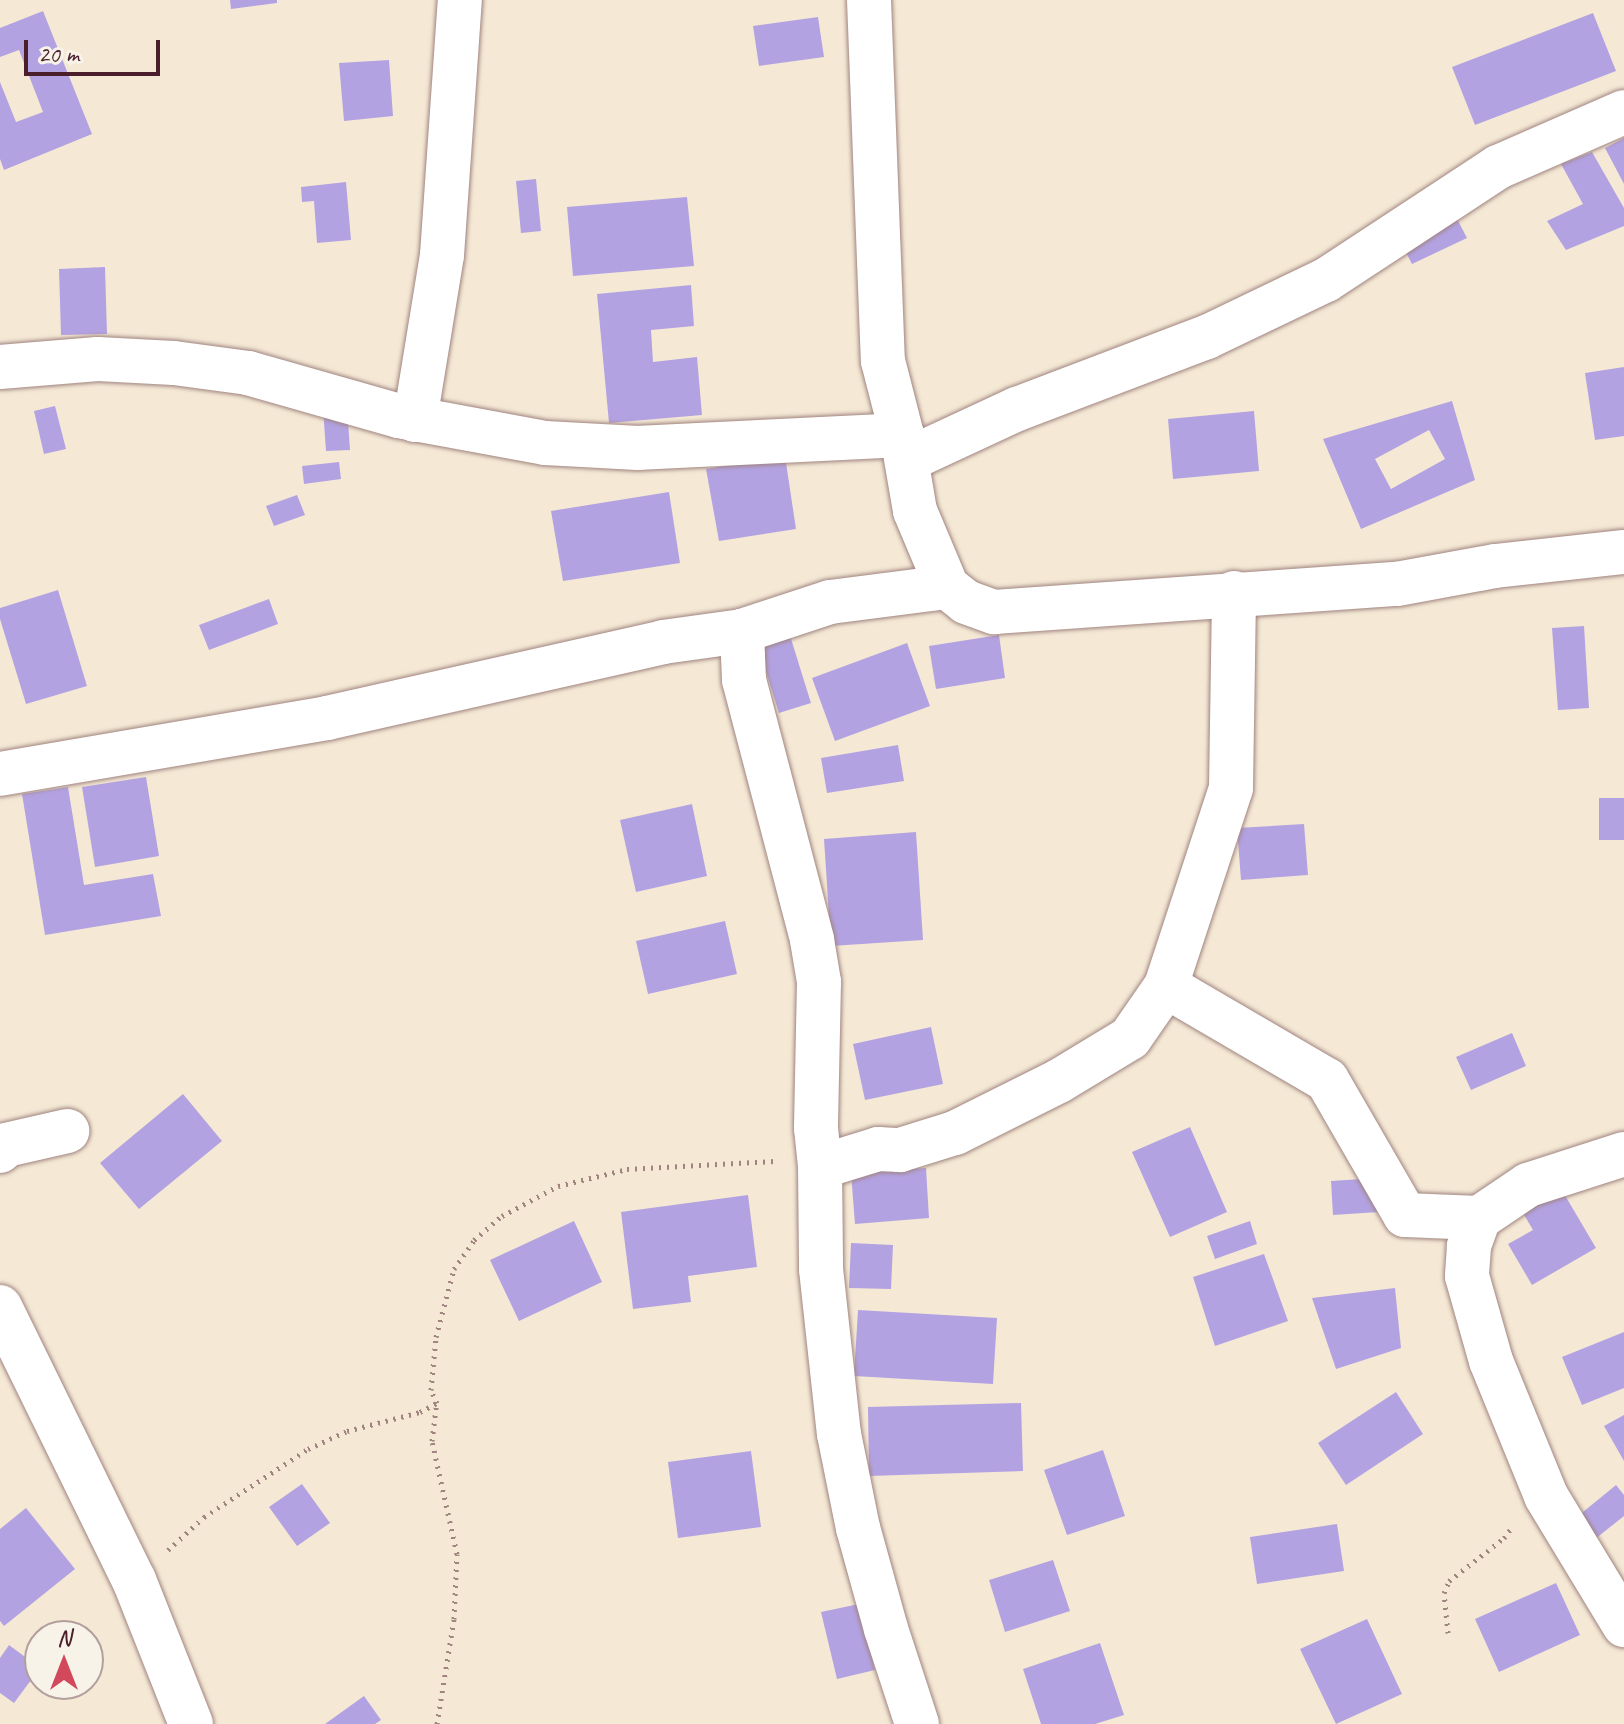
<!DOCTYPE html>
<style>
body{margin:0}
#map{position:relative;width:1624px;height:1724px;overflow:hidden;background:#f5e9d5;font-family:Caveat,sans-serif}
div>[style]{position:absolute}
.building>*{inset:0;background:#b3a2e2}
.path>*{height:5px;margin-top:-2.5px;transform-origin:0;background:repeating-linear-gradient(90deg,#a08480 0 2px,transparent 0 8px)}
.roads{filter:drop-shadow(0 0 2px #a08480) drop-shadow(0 0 2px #a08480)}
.street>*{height:44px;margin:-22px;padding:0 22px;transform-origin:22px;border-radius:22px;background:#fff}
span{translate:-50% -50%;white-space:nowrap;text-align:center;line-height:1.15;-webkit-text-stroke:6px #f7f3e8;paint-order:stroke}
.north{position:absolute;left:24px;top:1620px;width:80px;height:80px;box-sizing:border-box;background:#f7f3e8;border:2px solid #b29e9c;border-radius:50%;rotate:0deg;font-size:22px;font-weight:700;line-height:32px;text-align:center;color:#4a1f2b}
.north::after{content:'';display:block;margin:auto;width:28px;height:36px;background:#d1495b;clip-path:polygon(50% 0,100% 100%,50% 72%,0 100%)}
.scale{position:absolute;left:24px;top:40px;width:136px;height:36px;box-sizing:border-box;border:4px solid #4a1f2b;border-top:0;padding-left:10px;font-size:24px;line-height:28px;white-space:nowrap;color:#4a1f2b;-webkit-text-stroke:6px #f7f3e8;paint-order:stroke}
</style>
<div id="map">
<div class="building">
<div style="clip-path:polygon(230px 0,277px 0,277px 3px,231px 9px)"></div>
<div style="clip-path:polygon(43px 11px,92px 134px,4px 170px,0 159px,0 82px,16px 122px,43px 112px,19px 50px,0 57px,0 28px)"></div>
<div style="clip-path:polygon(1593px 13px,1616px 71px,1475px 125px,1452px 67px)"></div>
<div style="clip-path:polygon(818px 17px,824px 57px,759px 66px,753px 26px)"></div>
<div style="clip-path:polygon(389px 60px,393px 116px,344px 121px,339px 63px)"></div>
<div style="clip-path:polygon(1624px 138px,1624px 184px,1605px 148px)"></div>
<div style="clip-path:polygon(1592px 152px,1624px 208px,1624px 226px,1566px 250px,1547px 221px,1583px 204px,1561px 164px)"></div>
<div style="clip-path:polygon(536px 179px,541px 231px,521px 233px,516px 181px)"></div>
<div style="clip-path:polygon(346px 182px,351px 240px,317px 243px,314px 201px,302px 202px,301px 187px)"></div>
<div style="clip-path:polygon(687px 197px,694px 266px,573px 276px,567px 207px)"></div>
<div style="clip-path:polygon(1455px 215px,1467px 238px,1412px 264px,1401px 243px)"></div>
<div style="clip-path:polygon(105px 267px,107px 334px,61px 335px,59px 269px)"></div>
<div style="clip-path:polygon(691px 285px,694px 326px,651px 330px,653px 362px,697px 357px,702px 415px,609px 423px,597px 294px)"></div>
<div style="clip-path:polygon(1624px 367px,1624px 436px,1595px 440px,1585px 373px)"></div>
<div style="clip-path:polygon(evenodd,1452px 401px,1475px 480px,1361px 529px,1323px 439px,1452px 401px,1429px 430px,1445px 459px,1391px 489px,1375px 459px,1429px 430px)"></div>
<div style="clip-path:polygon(55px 406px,66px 449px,44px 454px,34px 411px)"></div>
<div style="clip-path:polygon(347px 407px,350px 450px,326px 451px,323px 408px)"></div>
<div style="clip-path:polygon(1254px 411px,1259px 471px,1173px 479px,1168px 419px)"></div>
<div style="clip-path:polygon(785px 456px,796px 529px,719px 541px,706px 469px)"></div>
<div style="clip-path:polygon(339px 462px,341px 479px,304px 484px,302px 466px)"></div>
<div style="clip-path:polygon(669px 492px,680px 563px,563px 581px,551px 511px)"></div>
<div style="clip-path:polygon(297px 495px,305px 515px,274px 526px,266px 506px)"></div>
<div style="clip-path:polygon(58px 590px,87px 686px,26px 704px,0 619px,0 608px)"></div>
<div style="clip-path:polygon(269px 599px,278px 624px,209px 650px,199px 625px)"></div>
<div style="clip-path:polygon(787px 626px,811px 703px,779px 713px,755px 636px)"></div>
<div style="clip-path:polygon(1584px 626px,1589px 708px,1558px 710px,1552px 628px)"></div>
<div style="clip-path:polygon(999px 635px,1005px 678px,936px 689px,929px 646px)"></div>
<div style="clip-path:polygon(907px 643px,930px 706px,835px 741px,812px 678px)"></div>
<div style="clip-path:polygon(898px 745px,904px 781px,827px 793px,821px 758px)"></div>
<div style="clip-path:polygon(146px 777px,159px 856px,95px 867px,82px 787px)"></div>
<div style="clip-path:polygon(68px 787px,84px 885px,153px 874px,161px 916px,45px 935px,22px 794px)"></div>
<div style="clip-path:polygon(1599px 798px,1624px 798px,1624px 840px,1599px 840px)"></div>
<div style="clip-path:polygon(692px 804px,707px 876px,636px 892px,620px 820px)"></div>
<div style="clip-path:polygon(1304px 824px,1308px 875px,1241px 880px,1237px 828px)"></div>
<div style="clip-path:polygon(916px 832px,923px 940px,831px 946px,824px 839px)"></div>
<div style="clip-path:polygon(725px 921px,737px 974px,648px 994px,636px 941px)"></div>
<div style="clip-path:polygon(931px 1027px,943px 1084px,865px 1100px,853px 1044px)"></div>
<div style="clip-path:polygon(1512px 1033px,1526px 1066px,1471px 1090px,1456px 1057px)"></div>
<div style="clip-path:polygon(183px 1094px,222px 1141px,139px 1209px,100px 1163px)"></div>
<div style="clip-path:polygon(1190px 1127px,1227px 1212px,1170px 1237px,1132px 1152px)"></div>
<div style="clip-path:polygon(926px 1168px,929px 1218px,855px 1224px,851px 1173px)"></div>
<div style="clip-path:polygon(1377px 1178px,1379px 1212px,1333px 1215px,1331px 1181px)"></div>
<div style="clip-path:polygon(1556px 1180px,1596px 1248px,1532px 1285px,1508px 1244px,1533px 1230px,1517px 1203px)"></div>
<div style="clip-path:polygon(748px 1195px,757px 1267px,688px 1276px,691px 1302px,633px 1309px,621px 1212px)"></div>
<div style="clip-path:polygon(574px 1221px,602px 1282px,519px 1321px,490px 1260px)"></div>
<div style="clip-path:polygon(1250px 1221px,1257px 1244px,1215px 1259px,1207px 1236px)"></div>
<div style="clip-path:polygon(851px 1243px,893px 1245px,891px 1289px,849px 1288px)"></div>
<div style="clip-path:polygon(1264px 1254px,1288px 1321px,1215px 1346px,1193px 1277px)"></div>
<div style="clip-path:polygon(1395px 1288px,1401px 1348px,1336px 1369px,1312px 1298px)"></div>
<div style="clip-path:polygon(858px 1310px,997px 1318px,993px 1384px,854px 1376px)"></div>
<div style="clip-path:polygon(1624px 1332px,1624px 1388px,1582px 1405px,1562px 1357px)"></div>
<div style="clip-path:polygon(1396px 1392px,1423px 1434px,1346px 1485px,1318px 1443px)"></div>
<div style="clip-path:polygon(1021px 1403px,1023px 1471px,869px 1476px,868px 1407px)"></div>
<div style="clip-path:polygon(1624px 1415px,1624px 1461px,1604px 1426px)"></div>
<div style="clip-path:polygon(1103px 1450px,1125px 1516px,1067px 1535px,1044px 1470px)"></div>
<div style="clip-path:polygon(751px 1451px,761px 1527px,678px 1538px,668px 1462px)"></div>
<div style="clip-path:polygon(302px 1484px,330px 1523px,297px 1546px,269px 1507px)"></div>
<div style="clip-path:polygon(1616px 1485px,1624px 1495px,1624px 1516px,1590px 1543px,1572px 1521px)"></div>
<div style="clip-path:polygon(26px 1508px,75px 1569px,4px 1626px,0 1621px,0 1529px)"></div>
<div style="clip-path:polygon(1337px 1524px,1344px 1571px,1257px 1584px,1250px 1537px)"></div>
<div style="clip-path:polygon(1053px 1560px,1070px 1611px,1005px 1632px,989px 1580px)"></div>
<div style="clip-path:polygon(1556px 1583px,1580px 1635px,1499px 1672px,1475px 1619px)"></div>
<div style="clip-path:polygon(859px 1604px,875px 1670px,837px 1679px,821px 1612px)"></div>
<div style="clip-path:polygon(1367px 1619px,1402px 1694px,1336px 1724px,1300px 1649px)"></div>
<div style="clip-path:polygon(1100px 1643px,1124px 1715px,1095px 1724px,1041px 1724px,1023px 1669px)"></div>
<div style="clip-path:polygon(9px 1645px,40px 1668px,14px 1703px,0 1693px,0 1658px)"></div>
<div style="clip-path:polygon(364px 1696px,381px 1720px,375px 1724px,325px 1724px)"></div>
</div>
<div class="path">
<div style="left:168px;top:1550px;width:49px;rotate:-42.5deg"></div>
<div style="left:204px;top:1517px;width:124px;rotate:-33.2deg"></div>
<div style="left:308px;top:1449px;width:43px;rotate:-24.8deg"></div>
<div style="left:347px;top:1431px;width:75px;rotate:-14.6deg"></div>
<div style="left:420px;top:1412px;width:19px;rotate:-28deg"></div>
<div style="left:1448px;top:1633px;width:40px;rotate:-95.7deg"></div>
<div style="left:1444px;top:1593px;width:13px;rotate:-67deg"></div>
<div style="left:1449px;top:1581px;width:70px;rotate:-38deg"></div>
<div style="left:1504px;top:1538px;width:15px;rotate:-53deg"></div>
<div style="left:437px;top:1724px;width:106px;rotate:-80.8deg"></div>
<div style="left:454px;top:1619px;width:65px;rotate:-87.4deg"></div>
<div style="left:457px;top:1554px;width:116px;rotate:-102.5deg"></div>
<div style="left:432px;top:1441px;width:38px;rotate:-83deg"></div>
<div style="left:437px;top:1403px;width:14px;rotate:-115deg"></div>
<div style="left:431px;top:1390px;width:53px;rotate:-84.6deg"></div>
<div style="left:436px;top:1337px;width:70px;rotate:-75.2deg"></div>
<div style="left:454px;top:1269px;width:35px;rotate:-55deg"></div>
<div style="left:474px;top:1240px;width:37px;rotate:-41deg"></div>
<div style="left:502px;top:1216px;width:64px;rotate:-28.2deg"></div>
<div style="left:558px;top:1186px;width:71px;rotate:-13.8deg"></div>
<div style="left:627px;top:1169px;width:148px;rotate:-3.1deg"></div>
</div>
<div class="roads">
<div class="street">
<div style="left:869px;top:0;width:361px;rotate:87.8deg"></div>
<div style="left:883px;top:361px;width:76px;rotate:75.6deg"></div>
<div style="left:902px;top:435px;width:77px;rotate:80.3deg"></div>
<div style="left:915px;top:511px;width:82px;rotate:67.2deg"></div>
<div style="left:947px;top:587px;width:24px;rotate:38deg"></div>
<div style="left:966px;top:602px;width:30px;rotate:20deg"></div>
<div style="left:994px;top:612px;width:404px;rotate:-4deg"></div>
<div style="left:1397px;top:584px;width:100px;rotate:-10.4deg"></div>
<div style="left:1495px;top:566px;width:130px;rotate:-6.2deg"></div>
<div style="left:0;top:367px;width:98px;rotate:-4.7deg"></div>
<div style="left:98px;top:359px;width:76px;rotate:3deg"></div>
<div style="left:174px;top:363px;width:75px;rotate:7.7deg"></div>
<div style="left:248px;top:373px;width:157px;rotate:15.9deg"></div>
<div style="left:399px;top:416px;width:148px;rotate:10.5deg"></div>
<div style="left:545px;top:443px;width:93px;rotate:3.1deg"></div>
<div style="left:638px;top:448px;width:264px;rotate:-2.8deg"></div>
<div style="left:415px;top:420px;width:167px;rotate:-80.7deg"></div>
<div style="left:442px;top:255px;width:256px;rotate:-86deg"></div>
<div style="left:907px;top:460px;width:121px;rotate:-24.9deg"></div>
<div style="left:1017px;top:409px;width:203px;rotate:-20.8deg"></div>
<div style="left:1207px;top:337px;width:132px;rotate:-25.6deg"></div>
<div style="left:1326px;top:280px;width:206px;rotate:-33.3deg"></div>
<div style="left:1498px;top:167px;width:137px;rotate:-23.6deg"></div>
<div style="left:742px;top:631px;width:49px;rotate:87.7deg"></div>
<div style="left:744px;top:680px;width:269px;rotate:75.3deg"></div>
<div style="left:812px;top:940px;width:43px;rotate:80.5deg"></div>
<div style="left:819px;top:982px;width:146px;rotate:91.2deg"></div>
<div style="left:816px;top:1128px;width:39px;rotate:84deg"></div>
<div style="left:820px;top:1167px;width:102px;rotate:89.4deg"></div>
<div style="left:821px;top:1269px;width:166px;rotate:83.8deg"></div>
<div style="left:839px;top:1434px;width:96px;rotate:78.6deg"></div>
<div style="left:858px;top:1528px;width:105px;rotate:74.5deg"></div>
<div style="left:886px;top:1629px;width:100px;rotate:71.9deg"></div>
<div style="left:0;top:774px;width:332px;rotate:-9.7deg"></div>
<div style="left:327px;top:718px;width:344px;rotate:-12.7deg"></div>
<div style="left:663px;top:642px;width:80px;rotate:-7.9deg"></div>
<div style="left:742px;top:631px;width:93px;rotate:-18.2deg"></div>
<div style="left:830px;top:602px;width:118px;rotate:-7.3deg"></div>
<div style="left:1166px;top:986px;width:186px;rotate:30.3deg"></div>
<div style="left:1327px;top:1080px;width:156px;rotate:60deg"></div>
<div style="left:1405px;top:1215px;width:74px;rotate:2.3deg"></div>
<div style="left:0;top:1151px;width:8px;rotate:-45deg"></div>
<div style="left:6px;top:1145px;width:63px;rotate:-12.9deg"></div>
<div style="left:1624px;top:1154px;width:101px;rotate:162.1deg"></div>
<div style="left:1528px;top:1185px;width:59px;rotate:146deg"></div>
<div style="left:1479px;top:1218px;width:30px;rotate:110deg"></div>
<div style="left:1469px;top:1246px;width:30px;rotate:94deg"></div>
<div style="left:1467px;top:1276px;width:88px;rotate:74.2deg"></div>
<div style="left:1491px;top:1361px;width:146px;rotate:67.8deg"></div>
<div style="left:1546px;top:1496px;width:151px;rotate:58.8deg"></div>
<div style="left:820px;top:1167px;width:61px;rotate:-17.2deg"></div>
<div style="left:878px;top:1149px;width:22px;rotate:3deg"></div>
<div style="left:900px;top:1150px;width:58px;rotate:-17.2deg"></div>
<div style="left:955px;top:1133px;width:116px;rotate:-26.6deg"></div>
<div style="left:1059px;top:1081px;width:83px;rotate:-31.2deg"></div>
<div style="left:1130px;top:1038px;width:63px;rotate:-55.3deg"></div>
<div style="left:1166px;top:986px;width:208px;rotate:-71.8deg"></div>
<div style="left:1231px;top:788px;width:195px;rotate:-89.1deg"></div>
<div style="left:0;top:1307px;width:304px;rotate:63.9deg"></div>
<div style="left:134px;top:1580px;width:155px;rotate:68.4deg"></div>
</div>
</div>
<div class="north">N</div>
<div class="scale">20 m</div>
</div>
